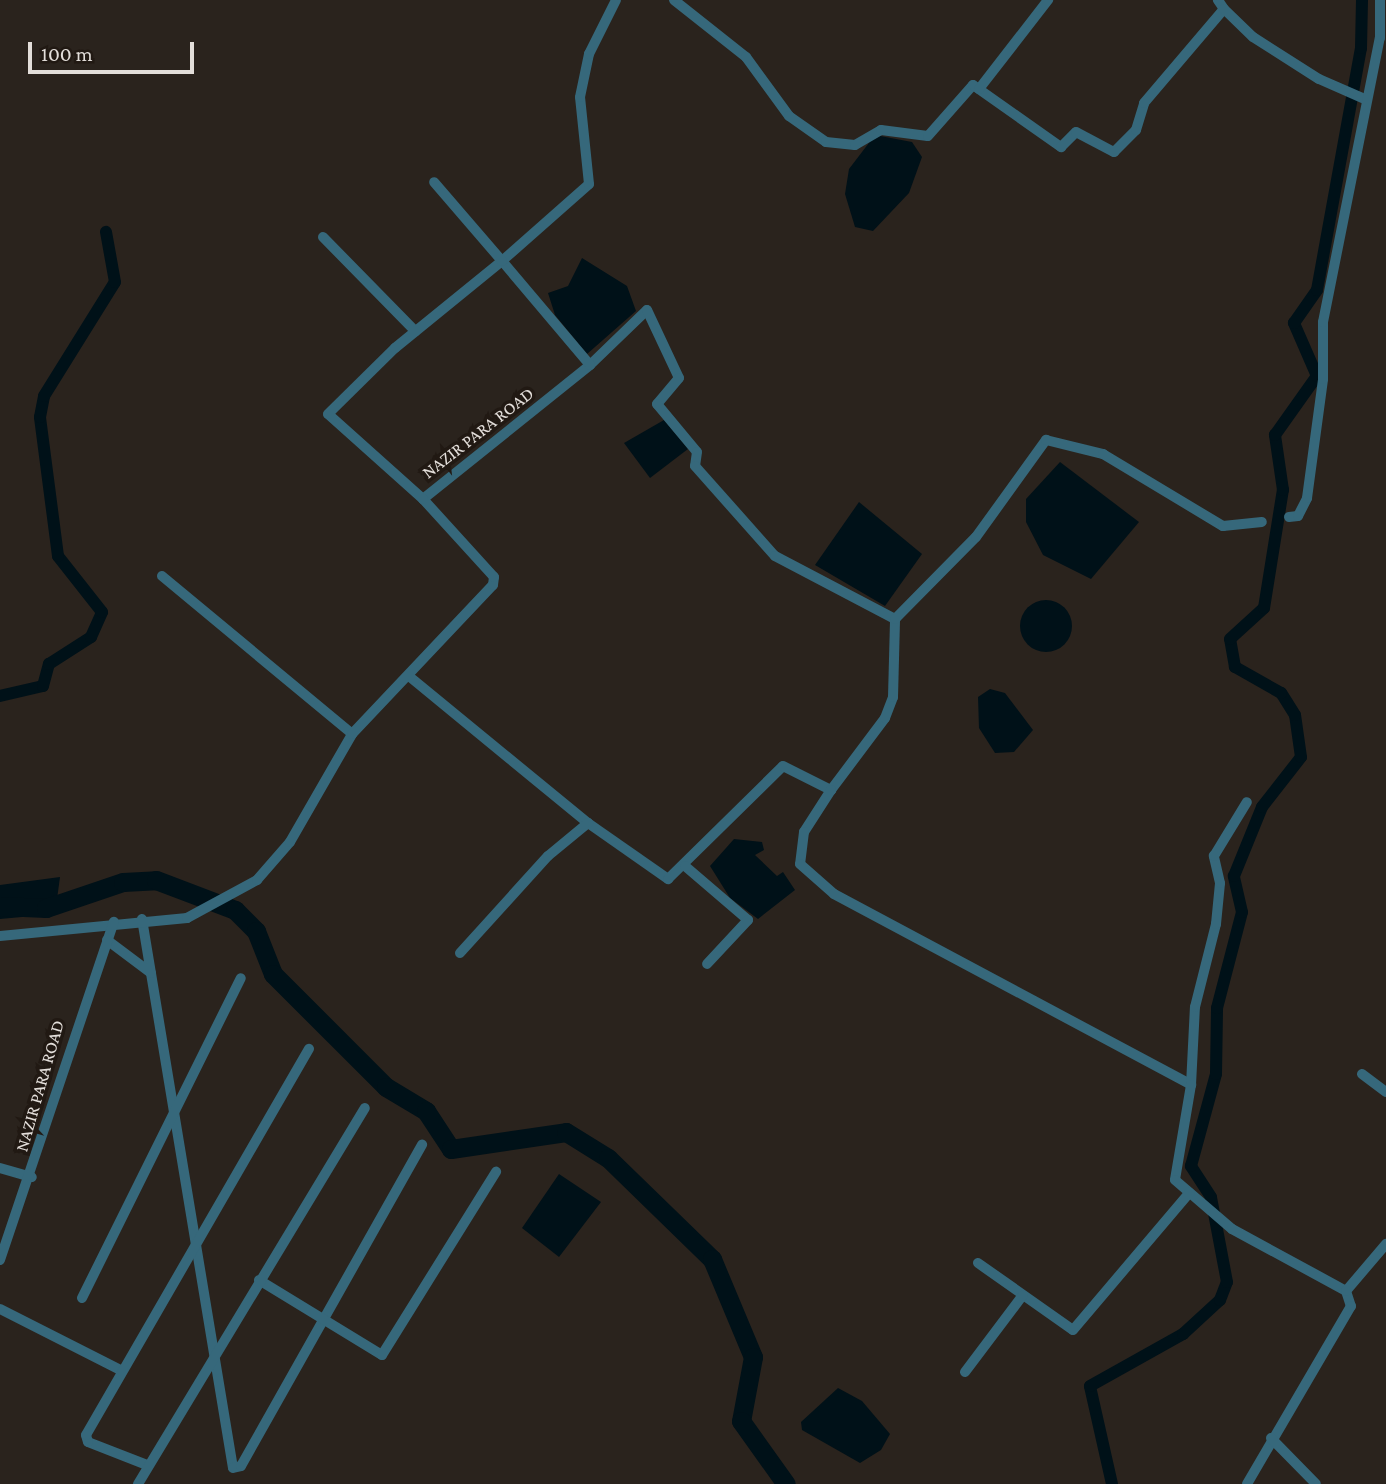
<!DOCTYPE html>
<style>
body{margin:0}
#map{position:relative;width:1386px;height:1484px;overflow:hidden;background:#2a231d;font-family:"Crimson Pro",serif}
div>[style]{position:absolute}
.water>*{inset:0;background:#001118}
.round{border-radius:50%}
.canal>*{height:12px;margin:-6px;padding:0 6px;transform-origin:6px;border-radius:6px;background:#001118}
.river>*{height:19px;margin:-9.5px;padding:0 9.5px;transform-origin:9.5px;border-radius:9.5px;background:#001118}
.street>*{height:10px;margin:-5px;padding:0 5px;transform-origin:5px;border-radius:5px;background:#36687b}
span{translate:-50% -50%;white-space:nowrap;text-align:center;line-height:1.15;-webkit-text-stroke:7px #211913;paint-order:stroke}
.street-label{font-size:18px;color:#e3deda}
.scale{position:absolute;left:28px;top:42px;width:166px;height:32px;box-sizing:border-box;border:4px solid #e3deda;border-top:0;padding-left:9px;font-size:21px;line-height:24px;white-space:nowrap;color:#e3deda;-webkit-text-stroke:5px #211913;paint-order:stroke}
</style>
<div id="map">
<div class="water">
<div style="clip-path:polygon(875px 135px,912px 142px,922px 157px,909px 193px,873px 231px,855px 227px,845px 194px,849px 169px)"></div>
<div style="clip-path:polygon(582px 258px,627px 286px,636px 311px,587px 354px,555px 315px,548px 293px,568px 286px)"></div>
<div style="clip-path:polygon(664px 420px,688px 449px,650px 478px,624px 443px)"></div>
<div style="clip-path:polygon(1060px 462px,1139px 522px,1091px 579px,1043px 555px,1026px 522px,1026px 499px)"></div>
<div style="clip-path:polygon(859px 502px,922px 554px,885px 606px,815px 565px)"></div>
<div class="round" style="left:1020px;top:600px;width:52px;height:52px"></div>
<div style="clip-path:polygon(990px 689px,1005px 693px,1033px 730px,1014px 752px,995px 753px,979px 728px,978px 697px)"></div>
<div style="clip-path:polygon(734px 839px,762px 842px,764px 850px,755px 855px,777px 876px,783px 872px,795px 890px,758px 919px,730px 898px,710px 866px)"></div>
<div style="clip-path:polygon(60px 877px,55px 914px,0 919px,0 885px)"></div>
<div style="clip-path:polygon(559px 1174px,601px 1202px,559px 1257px,522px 1228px)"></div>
<div style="clip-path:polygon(838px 1388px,862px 1401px,890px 1434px,881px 1450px,860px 1463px,802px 1430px,801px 1422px)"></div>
</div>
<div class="canal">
<div style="left:0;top:696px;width:44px;rotate:-13.1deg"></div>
<div style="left:43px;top:686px;width:23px;rotate:-75deg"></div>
<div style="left:49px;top:664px;width:50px;rotate:-32.7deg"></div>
<div style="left:91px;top:637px;width:27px;rotate:-66deg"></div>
<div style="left:102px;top:612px;width:71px;rotate:-128.2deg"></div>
<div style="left:58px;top:556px;width:140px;rotate:-97.4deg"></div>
<div style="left:40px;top:417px;width:21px;rotate:-79deg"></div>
<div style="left:44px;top:396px;width:134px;rotate:-58.1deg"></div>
<div style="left:115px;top:282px;width:51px;rotate:-100.2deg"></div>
<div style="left:1112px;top:1484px;width:100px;rotate:-102.7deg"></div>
<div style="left:1090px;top:1386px;width:107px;rotate:-29.2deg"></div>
<div style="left:1183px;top:1334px;width:50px;rotate:-42.6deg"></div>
<div style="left:1220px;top:1300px;width:19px;rotate:-69deg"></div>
<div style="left:1227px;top:1282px;width:86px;rotate:-100.7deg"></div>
<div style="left:1211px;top:1197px;width:37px;rotate:-123deg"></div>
<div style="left:1191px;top:1166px;width:95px;rotate:-74.8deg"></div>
<div style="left:1216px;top:1074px;width:66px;rotate:-89.1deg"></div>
<div style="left:1217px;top:1008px;width:99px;rotate:-75.4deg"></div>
<div style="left:1242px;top:912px;width:37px;rotate:-103deg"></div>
<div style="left:1234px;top:876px;width:74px;rotate:-67.9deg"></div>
<div style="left:1262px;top:807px;width:63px;rotate:-52deg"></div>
<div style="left:1301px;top:757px;width:42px;rotate:-98.1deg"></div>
<div style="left:1295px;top:715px;width:26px;rotate:-122deg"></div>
<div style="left:1281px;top:693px;width:53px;rotate:-150.5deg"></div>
<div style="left:1235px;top:667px;width:28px;rotate:-100deg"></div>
<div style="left:1230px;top:639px;width:46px;rotate:-42.4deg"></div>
<div style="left:1264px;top:608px;width:120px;rotate:-80.9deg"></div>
<div style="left:1283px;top:490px;width:56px;rotate:-98.3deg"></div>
<div style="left:1275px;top:435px;width:72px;rotate:-54.6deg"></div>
<div style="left:1317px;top:376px;width:58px;rotate:-113.5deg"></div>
<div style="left:1294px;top:323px;width:40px;rotate:-55.1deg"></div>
<div style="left:1317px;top:290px;width:246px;rotate:-79.7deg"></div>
<div style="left:1361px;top:48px;width:48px;rotate:-88.8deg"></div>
</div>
<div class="river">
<div style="left:0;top:906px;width:46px;rotate:2.5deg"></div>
<div style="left:46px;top:908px;width:81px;rotate:-18.7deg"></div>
<div style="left:123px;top:882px;width:33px;rotate:-3deg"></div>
<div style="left:156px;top:880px;width:85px;rotate:20.8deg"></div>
<div style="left:235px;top:910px;width:30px;rotate:45deg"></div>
<div style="left:256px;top:931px;width:46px;rotate:68.4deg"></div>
<div style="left:273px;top:974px;width:160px;rotate:45deg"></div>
<div style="left:386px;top:1087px;width:47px;rotate:31deg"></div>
<div style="left:426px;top:1111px;width:45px;rotate:56.7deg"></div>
<div style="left:451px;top:1149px;width:116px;rotate:-8.4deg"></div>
<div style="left:566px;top:1132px;width:49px;rotate:31.8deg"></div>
<div style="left:608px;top:1158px;width:145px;rotate:44.2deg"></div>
<div style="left:712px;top:1259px;width:106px;rotate:67.3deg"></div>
<div style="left:753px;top:1357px;width:65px;rotate:100.6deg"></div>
<div style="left:741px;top:1421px;width:77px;rotate:54.5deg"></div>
</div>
<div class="street">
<div style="left:674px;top:0;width:92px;rotate:38.4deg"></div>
<div style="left:746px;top:57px;width:73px;rotate:53.9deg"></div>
<div style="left:789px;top:116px;width:45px;rotate:35.1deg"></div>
<div style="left:826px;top:142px;width:29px;rotate:6deg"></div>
<div style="left:855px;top:145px;width:30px;rotate:-30deg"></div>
<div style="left:881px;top:130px;width:47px;rotate:7.3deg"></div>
<div style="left:928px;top:136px;width:68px;rotate:-48.6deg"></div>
<div style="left:973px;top:85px;width:108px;rotate:35.2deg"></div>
<div style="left:1061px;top:147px;width:21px;rotate:-45deg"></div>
<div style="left:1076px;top:132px;width:43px;rotate:27.8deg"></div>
<div style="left:1114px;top:152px;width:31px;rotate:-45deg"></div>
<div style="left:1136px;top:130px;width:28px;rotate:-73deg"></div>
<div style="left:1144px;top:103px;width:123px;rotate:-49.6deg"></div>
<div style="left:1224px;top:9px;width:11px;rotate:-124deg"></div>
<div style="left:1224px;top:9px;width:40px;rotate:44deg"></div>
<div style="left:1253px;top:37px;width:78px;rotate:32.5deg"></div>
<div style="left:1319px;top:79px;width:52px;rotate:23.6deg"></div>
<div style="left:979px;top:89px;width:113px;rotate:-52.2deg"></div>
<div style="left:323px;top:237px;width:132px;rotate:45.6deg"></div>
<div style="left:590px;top:365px;width:79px;rotate:-44deg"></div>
<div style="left:647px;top:310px;width:75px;rotate:64.8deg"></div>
<div style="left:679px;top:378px;width:34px;rotate:130deg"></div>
<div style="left:657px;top:404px;width:62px;rotate:50.2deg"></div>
<div style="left:697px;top:452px;width:14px;rotate:98deg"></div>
<div style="left:695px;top:466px;width:120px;rotate:48.4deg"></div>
<div style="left:775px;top:556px;width:136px;rotate:27.7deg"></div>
<div style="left:423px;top:499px;width:214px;rotate:-38.7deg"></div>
<div style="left:590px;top:365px;width:136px;rotate:-130.2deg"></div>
<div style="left:502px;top:261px;width:116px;rotate:-41.5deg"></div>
<div style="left:589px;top:184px;width:87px;rotate:-95.9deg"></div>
<div style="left:580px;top:97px;width:44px;rotate:-78.2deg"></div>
<div style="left:589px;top:54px;width:60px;rotate:-63.4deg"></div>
<div style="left:1289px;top:517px;width:9px;rotate:-6deg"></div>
<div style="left:1298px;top:516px;width:20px;rotate:-63deg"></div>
<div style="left:1307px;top:498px;width:120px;rotate:-82.3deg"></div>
<div style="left:1323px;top:379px;width:57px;rotate:-90deg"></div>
<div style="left:1323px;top:322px;width:290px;rotate:-78.7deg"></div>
<div style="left:1380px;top:38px;width:38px;rotate:-90deg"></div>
<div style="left:162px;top:576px;width:247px;rotate:39.7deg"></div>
<div style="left:410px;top:677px;width:230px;rotate:39.4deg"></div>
<div style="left:588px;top:823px;width:98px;rotate:35deg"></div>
<div style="left:668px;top:879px;width:161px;rotate:-44.5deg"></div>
<div style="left:783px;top:766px;width:54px;rotate:26.6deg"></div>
<div style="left:831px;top:790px;width:90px;rotate:-53.1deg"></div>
<div style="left:885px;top:718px;width:22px;rotate:-69deg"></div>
<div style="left:893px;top:697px;width:78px;rotate:-88.5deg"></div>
<div style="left:895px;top:619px;width:115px;rotate:-45.4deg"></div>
<div style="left:976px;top:537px;width:120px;rotate:-54.2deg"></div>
<div style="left:1046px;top:440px;width:59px;rotate:13.8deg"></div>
<div style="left:1103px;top:454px;width:140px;rotate:31deg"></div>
<div style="left:1223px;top:526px;width:39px;rotate:-6deg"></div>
<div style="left:831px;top:790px;width:50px;rotate:122.7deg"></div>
<div style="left:804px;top:832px;width:32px;rotate:97deg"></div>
<div style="left:800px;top:864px;width:45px;rotate:41.4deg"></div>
<div style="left:834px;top:894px;width:405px;rotate:28.1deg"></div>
<div style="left:1191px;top:1085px;width:78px;rotate:-87.1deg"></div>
<div style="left:1195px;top:1007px;width:86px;rotate:-75.8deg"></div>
<div style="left:1216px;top:924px;width:41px;rotate:-84.4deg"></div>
<div style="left:1220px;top:883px;width:28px;rotate:-103deg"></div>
<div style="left:1214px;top:856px;width:63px;rotate:-58.6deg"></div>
<div style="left:685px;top:866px;width:83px;rotate:40.6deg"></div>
<div style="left:748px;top:920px;width:60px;rotate:133deg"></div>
<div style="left:142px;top:919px;width:556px;rotate:80.59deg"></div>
<div style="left:233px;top:1468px;width:8px;rotate:-14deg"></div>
<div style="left:241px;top:1466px;width:369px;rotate:-60.6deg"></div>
<div style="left:0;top:936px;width:188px;rotate:-5.5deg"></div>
<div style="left:187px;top:918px;width:80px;rotate:-28.5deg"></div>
<div style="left:257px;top:880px;width:50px;rotate:-49deg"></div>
<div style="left:290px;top:842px;width:125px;rotate:-60.1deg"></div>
<div style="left:352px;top:734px;width:205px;rotate:-46.6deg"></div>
<div style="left:493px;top:585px;width:8px;rotate:-83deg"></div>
<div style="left:494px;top:577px;width:105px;rotate:-132.3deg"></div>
<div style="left:423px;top:499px;width:127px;rotate:-138.2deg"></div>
<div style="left:328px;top:414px;width:94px;rotate:-44.6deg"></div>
<div style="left:395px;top:348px;width:138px;rotate:-39.1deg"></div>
<div style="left:502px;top:261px;width:104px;rotate:-130.7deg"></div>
<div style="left:107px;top:940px;width:55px;rotate:36.9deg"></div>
<div style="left:460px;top:953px;width:131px;rotate:-47.8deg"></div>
<div style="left:548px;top:856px;width:52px;rotate:-39.5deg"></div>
<div style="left:1362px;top:1074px;width:30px;rotate:37deg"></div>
<div style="left:1191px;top:1085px;width:96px;rotate:99.6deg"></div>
<div style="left:1175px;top:1180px;width:75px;rotate:40.7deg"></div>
<div style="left:1232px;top:1229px;width:130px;rotate:28.5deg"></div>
<div style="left:1346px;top:1291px;width:16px;rotate:72deg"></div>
<div style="left:1351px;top:1306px;width:206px;rotate:120.3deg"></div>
<div style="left:0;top:1168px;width:33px;rotate:16deg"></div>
<div style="left:0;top:1260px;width:357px;rotate:-71.4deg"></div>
<div style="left:978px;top:1263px;width:116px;rotate:35.2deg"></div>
<div style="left:1073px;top:1330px;width:180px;rotate:-49.7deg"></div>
<div style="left:259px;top:1280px;width:144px;rotate:31.4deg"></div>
<div style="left:382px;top:1355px;width:216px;rotate:-58.1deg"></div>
<div style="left:1346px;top:1291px;width:62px;rotate:-49.6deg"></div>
<div style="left:82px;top:1298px;width:357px;rotate:-63.6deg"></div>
<div style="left:0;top:1309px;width:135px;rotate:26.9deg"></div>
<div style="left:965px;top:1372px;width:96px;rotate:-53deg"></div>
<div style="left:1271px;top:1438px;width:64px;rotate:45.6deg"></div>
<div style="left:147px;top:1465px;width:63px;rotate:-158.7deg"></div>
<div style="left:88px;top:1442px;width:7px;rotate:-106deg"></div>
<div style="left:86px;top:1435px;width:446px;rotate:-60deg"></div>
<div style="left:138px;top:1484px;width:439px;rotate:-58.9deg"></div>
</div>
<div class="street-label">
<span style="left:478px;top:433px;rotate:-38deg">NAZIR PARA ROAD</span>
<span style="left:40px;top:1086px;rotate:-74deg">NAZIR PARA ROAD</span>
</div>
<div class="scale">100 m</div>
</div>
